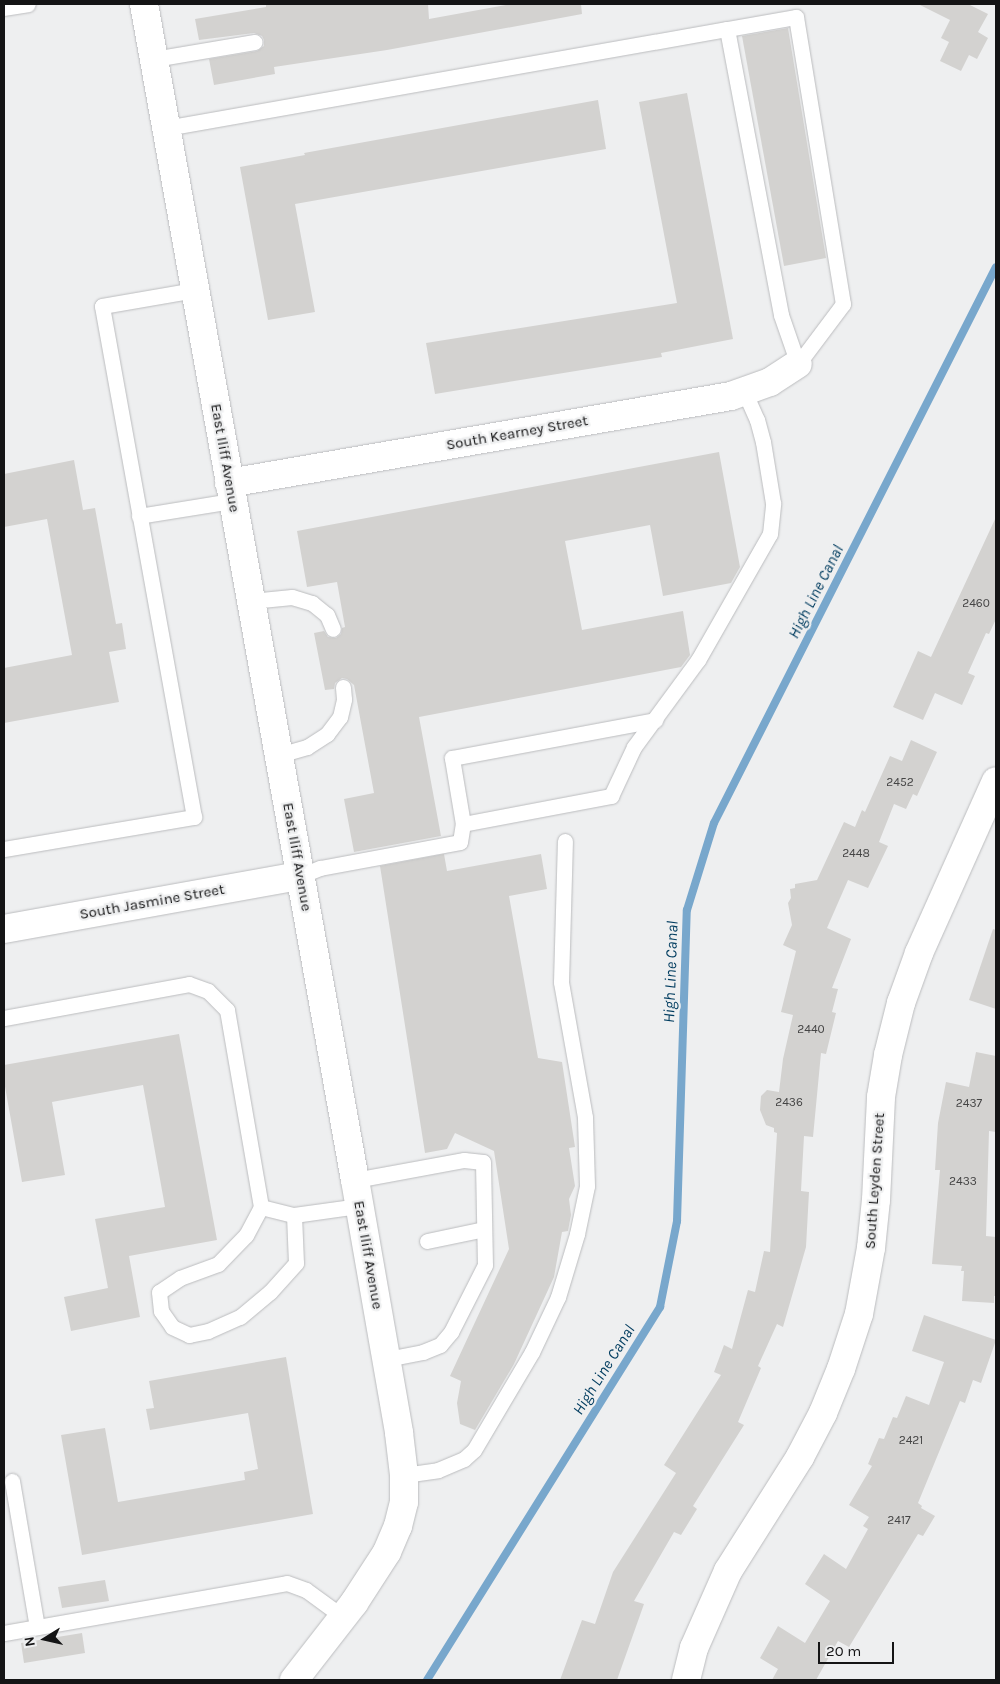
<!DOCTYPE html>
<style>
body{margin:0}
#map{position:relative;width:1000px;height:1684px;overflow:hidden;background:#eeeff0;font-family:Karla,sans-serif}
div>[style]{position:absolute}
.stream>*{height:8px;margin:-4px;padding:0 4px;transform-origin:4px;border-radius:4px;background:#78a7cc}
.building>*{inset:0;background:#d3d2d0}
.roads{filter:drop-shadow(0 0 1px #bbbcbe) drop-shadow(0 0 1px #bbbcbe)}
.lane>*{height:15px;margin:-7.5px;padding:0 7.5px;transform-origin:7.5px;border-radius:7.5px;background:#fff}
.street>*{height:28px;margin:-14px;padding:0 14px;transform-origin:14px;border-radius:14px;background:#fff}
.secondary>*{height:28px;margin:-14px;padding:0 14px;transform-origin:14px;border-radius:14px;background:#fff}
span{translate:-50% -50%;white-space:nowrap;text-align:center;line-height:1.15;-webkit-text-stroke:4.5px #eeeff0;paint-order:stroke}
.number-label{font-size:12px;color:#444}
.number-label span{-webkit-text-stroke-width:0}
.street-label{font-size:15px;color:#141415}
.water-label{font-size:16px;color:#003c5f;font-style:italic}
.frame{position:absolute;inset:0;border:5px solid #141415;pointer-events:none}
.north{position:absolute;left:20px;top:1614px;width:50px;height:50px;-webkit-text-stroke:4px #eeeff0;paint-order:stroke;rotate:260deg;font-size:14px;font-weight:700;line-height:20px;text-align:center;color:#141415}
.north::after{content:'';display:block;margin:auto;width:18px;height:22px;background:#141415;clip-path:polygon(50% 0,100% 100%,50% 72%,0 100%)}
.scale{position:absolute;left:818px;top:1642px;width:76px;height:22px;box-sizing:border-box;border:2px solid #141415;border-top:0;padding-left:6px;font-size:15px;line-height:18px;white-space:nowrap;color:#141415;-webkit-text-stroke:4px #eeeff0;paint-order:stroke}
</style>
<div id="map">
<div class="stream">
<div style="left:427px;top:1680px;width:440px;rotate:-58deg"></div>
<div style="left:660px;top:1307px;width:88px;rotate:-78.8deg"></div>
<div style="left:677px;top:1221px;width:311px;rotate:-88.2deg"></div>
<div style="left:687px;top:910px;width:91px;rotate:-72.8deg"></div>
<div style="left:714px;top:823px;width:623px;rotate:-63.11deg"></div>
</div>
<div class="building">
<div style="clip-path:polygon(266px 4px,428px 4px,429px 19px,511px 4px,581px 4px,582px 14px,387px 50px,274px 67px,275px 74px,214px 85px,209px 59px,257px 51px,264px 46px,264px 40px,262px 36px,254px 33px,199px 40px,195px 19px,266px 7px)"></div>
<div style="clip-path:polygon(918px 4px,968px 4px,988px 14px,978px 32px,988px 38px,977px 59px,969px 55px,961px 71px,940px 61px,949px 42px,941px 38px,950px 20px)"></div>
<div style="clip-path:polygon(788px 28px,826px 258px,784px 266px,742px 36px)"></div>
<div style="clip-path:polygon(687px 93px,733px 339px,661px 353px,662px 357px,435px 394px,426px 343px,677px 303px,639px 102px)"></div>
<div style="clip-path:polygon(598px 100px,606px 149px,295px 204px,315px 312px,268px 320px,240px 167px,305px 155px,304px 153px)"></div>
<div style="clip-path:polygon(719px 452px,740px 567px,731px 583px,663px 596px,650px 525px,565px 541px,582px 630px,683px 611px,690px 655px,681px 667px,419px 717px,441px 836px,354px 852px,344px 799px,374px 793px,354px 685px,347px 679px,342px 678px,335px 683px,334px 689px,325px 690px,314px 633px,324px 631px,328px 637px,336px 638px,341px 634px,342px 628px,345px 627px,337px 582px,307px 587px,297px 531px)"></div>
<div style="clip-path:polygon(74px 460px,83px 510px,95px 508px,116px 624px,122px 623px,126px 649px,109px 652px,119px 702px,4px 723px,4px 668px,72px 655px,47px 519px,4px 527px,4px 474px)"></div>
<div style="clip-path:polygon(996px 517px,996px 619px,989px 634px,986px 633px,968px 673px,975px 676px,962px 705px,935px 693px,923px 720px,893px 707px,918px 651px,931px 657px)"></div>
<div style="clip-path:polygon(911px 740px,937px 752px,917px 796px,913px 794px,906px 809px,894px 804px,879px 842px,888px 846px,868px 888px,848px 880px,827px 928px,851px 939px,832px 988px,838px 989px,832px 1012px,836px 1013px,826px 1054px,821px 1053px,813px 1137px,804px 1136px,801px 1191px,809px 1192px,806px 1247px,783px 1327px,777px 1324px,758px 1366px,761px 1368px,738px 1422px,744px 1425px,693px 1506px,697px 1509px,681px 1535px,674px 1532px,634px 1601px,644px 1604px,617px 1680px,560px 1680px,582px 1620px,595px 1624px,613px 1572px,676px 1473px,664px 1465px,721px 1375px,714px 1372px,724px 1345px,732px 1349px,748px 1290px,755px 1292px,764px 1251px,770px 1252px,777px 1133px,774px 1132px,774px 1128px,766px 1125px,760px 1110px,761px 1096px,767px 1090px,779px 1092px,783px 1059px,793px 1015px,781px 1012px,796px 951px,783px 945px,792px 925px,788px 903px,791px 898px,790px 889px,795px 888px,795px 884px,817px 880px,844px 822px,855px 827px,862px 810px,865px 812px,890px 756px,902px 761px)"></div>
<div style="clip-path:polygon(444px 854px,447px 871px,541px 854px,547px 889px,509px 896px,538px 1058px,562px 1062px,575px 1147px,569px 1148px,575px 1186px,569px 1199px,571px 1215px,568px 1231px,562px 1232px,554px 1277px,514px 1364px,475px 1430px,460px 1424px,457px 1403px,461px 1381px,450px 1376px,509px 1249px,494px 1151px,455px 1133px,447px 1149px,425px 1153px,380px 866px)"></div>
<div style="clip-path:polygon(993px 929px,996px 930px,996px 1009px,969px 1000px)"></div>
<div style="clip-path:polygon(179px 1034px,217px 1240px,129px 1256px,140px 1317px,71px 1331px,64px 1297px,108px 1288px,95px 1219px,165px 1207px,143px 1085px,52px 1102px,65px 1175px,22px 1182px,4px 1081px,4px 1065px)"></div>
<div style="clip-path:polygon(976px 1052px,996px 1056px,996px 1132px,989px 1131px,986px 1236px,996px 1237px,996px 1296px,994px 1296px,994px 1303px,962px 1301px,964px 1271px,961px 1271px,962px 1266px,932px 1264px,940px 1170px,935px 1170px,938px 1123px,946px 1082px,969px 1087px)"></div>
<div style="clip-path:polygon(924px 1315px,996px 1340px,981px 1383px,973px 1380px,965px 1403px,960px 1401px,918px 1503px,922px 1506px,921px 1508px,935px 1516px,923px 1536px,918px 1534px,849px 1647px,838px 1641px,816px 1680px,772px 1680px,778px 1669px,760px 1658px,778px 1626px,805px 1643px,830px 1601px,805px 1584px,824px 1554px,846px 1569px,868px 1529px,863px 1526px,869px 1517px,849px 1505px,872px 1466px,868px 1464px,879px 1438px,884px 1439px,893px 1417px,897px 1418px,906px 1396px,929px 1405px,944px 1362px,912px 1351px)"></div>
<div style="clip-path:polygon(286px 1357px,313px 1514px,82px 1555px,61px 1435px,105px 1428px,118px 1502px,245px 1480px,244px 1472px,258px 1469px,248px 1413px,150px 1430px,146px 1409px,154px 1408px,149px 1381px)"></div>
<div style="clip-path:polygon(105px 1580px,109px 1601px,62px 1608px,58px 1587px)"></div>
<div style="clip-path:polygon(82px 1633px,85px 1653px,24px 1663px,21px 1643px)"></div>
</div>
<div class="roads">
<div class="lane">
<div style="left:4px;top:8px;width:24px;rotate:-9deg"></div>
<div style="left:727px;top:29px;width:70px;rotate:-9.9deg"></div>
<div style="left:796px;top:17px;width:291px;rotate:80.7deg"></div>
<div style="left:843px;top:304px;width:75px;rotate:126.9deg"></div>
<div style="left:154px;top:59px;width:102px;rotate:-9.6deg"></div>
<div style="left:166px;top:128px;width:570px;rotate:-10.01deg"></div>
<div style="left:727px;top:29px;width:291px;rotate:79.3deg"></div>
<div style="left:781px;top:315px;width:52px;rotate:70.9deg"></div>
<div style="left:139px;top:516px;width:94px;rotate:-9.2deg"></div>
<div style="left:251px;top:601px;width:41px;rotate:-5.6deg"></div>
<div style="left:292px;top:597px;width:21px;rotate:17deg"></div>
<div style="left:312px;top:603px;width:19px;rotate:39deg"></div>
<div style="left:327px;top:615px;width:15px;rotate:67deg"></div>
<div style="left:279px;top:755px;width:29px;rotate:-16deg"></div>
<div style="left:307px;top:747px;width:24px;rotate:-33deg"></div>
<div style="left:327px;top:734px;width:21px;rotate:-53deg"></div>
<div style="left:340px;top:717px;width:18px;rotate:-77deg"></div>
<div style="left:344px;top:699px;width:12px;rotate:-95deg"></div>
<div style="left:463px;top:824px;width:67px;rotate:-99.5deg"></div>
<div style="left:452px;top:758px;width:207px;rotate:-10.6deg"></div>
<div style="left:4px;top:849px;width:193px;rotate:-9.6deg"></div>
<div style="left:194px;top:817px;width:519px;rotate:-100.21deg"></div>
<div style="left:102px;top:306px;width:94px;rotate:-9.8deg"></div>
<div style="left:300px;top:876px;width:22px;rotate:-22deg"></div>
<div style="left:320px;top:868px;width:142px;rotate:-10.5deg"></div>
<div style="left:460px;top:842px;width:18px;rotate:-81deg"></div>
<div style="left:463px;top:824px;width:151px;rotate:-10.7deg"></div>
<div style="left:611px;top:796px;width:54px;rotate:-64.9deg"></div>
<div style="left:634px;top:747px;width:108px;rotate:-53.7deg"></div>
<div style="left:698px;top:660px;width:145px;rotate:-60.3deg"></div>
<div style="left:770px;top:534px;width:31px;rotate:-84deg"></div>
<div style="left:773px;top:503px;width:62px;rotate:-99.3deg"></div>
<div style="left:763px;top:442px;width:23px;rotate:-105deg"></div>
<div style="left:757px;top:420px;width:32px;rotate:-114deg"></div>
<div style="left:4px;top:1018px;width:188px;rotate:-10.4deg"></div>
<div style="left:189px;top:984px;width:20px;rotate:20deg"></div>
<div style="left:208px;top:991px;width:27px;rotate:45deg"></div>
<div style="left:227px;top:1010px;width:200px;rotate:80.2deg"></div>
<div style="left:261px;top:1207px;width:34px;rotate:14deg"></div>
<div style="left:294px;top:1215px;width:66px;rotate:-7.9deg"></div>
<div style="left:355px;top:1180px;width:111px;rotate:-10.4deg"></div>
<div style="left:464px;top:1160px;width:19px;rotate:6deg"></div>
<div style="left:483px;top:1162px;width:103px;rotate:88.9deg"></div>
<div style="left:485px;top:1265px;width:75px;rotate:116.9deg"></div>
<div style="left:451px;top:1332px;width:17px;rotate:130deg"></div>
<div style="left:440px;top:1345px;width:18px;rotate:158deg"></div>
<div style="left:423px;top:1352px;width:38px;rotate:169deg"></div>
<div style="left:261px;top:1207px;width:32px;rotate:118deg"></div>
<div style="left:246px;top:1235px;width:40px;rotate:134deg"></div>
<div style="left:218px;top:1264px;width:40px;rotate:159.8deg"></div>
<div style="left:180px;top:1278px;width:25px;rotate:146deg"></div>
<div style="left:159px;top:1292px;width:19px;rotate:84deg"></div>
<div style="left:161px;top:1311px;width:19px;rotate:55deg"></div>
<div style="left:172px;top:1327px;width:19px;rotate:25deg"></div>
<div style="left:189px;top:1335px;width:19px;rotate:-12deg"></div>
<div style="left:208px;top:1331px;width:35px;rotate:-24deg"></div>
<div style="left:240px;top:1317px;width:39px;rotate:-40deg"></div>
<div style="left:270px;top:1292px;width:39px;rotate:-48deg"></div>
<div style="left:296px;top:1263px;width:48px;rotate:-92.4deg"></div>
<div style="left:427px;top:1241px;width:58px;rotate:-11.9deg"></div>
<div style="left:404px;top:1475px;width:34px;rotate:-8deg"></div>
<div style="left:438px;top:1470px;width:28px;rotate:-23deg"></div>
<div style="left:464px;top:1459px;width:13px;rotate:-42deg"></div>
<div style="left:474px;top:1450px;width:114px;rotate:-59.4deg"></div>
<div style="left:532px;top:1352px;width:61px;rotate:-64.7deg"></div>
<div style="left:558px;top:1297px;width:66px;rotate:-73.2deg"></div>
<div style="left:577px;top:1234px;width:49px;rotate:-78.2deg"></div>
<div style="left:587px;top:1186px;width:69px;rotate:-91.7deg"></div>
<div style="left:585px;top:1117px;width:137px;rotate:-100.1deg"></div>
<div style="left:561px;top:982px;width:141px;rotate:-88.4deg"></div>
<div style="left:12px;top:1481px;width:148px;rotate:80.3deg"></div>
<div style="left:4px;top:1633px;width:287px;rotate:-10deg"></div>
<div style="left:287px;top:1583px;width:20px;rotate:20deg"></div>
<div style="left:306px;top:1590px;width:46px;rotate:36.1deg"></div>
</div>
<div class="street">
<div style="left:229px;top:483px;width:509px;rotate:-9.83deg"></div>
<div style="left:731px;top:396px;width:41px;rotate:-19.7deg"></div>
<div style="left:770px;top:382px;width:33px;rotate:-33deg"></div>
<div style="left:686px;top:1680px;width:33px;rotate:-76deg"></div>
<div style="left:694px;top:1648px;width:84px;rotate:-66.2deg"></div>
<div style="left:728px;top:1571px;width:135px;rotate:-57.7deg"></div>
<div style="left:800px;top:1457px;width:50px;rotate:-62.4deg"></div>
<div style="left:823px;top:1413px;width:48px;rotate:-67.8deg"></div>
<div style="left:841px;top:1369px;width:58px;rotate:-71.9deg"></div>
<div style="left:859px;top:1314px;width:67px;rotate:-79.7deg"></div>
<div style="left:871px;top:1248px;width:48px;rotate:-84.1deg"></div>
<div style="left:876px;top:1200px;width:103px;rotate:-87.2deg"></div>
<div style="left:881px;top:1097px;width:43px;rotate:-80.5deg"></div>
<div style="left:888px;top:1055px;width:54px;rotate:-76deg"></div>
<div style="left:901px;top:1003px;width:53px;rotate:-70.2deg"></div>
<div style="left:919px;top:953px;width:188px;rotate:-65.9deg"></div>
</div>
<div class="secondary">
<div style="left:144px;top:4px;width:1195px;rotate:79.83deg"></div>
<div style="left:355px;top:1180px;width:257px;rotate:80.1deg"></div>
<div style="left:399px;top:1433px;width:42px;rotate:83.2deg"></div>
<div style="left:404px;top:1475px;width:27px;rotate:90deg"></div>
<div style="left:404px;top:1502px;width:25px;rotate:104deg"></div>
<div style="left:398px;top:1526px;width:28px;rotate:113deg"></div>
<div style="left:387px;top:1552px;width:61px;rotate:122.9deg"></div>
<div style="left:354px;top:1603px;width:98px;rotate:127.9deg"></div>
<div style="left:4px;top:929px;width:301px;rotate:-10.2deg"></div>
</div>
</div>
<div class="number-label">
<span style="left:976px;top:604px">2460</span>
<span style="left:900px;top:783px">2452</span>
<span style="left:856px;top:854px">2448</span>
<span style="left:811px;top:1030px">2440</span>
<span style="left:789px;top:1103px">2436</span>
<span style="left:969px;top:1104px">2437</span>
<span style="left:963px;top:1182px">2433</span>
<span style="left:911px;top:1441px">2421</span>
<span style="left:899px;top:1521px">2417</span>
</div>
<div class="street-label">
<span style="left:517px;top:433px;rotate:-10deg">South Kearney Street</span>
<span style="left:225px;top:458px;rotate:80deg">East Iliff Avenue</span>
<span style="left:297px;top:857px;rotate:80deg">East Iliff Avenue</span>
<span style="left:152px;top:902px;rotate:-10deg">South Jasmine Street</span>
<span style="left:875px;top:1181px;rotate:-86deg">South Leyden Street</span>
<span style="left:368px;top:1255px;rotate:80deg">East Iliff Avenue</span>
</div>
<div class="water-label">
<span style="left:816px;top:592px;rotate:-63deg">High Line Canal</span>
<span style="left:671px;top:972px;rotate:-88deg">High Line Canal</span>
<span style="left:604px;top:1370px;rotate:-58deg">High Line Canal</span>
</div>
<div class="frame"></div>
<div class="north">N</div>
<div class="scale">20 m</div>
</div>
